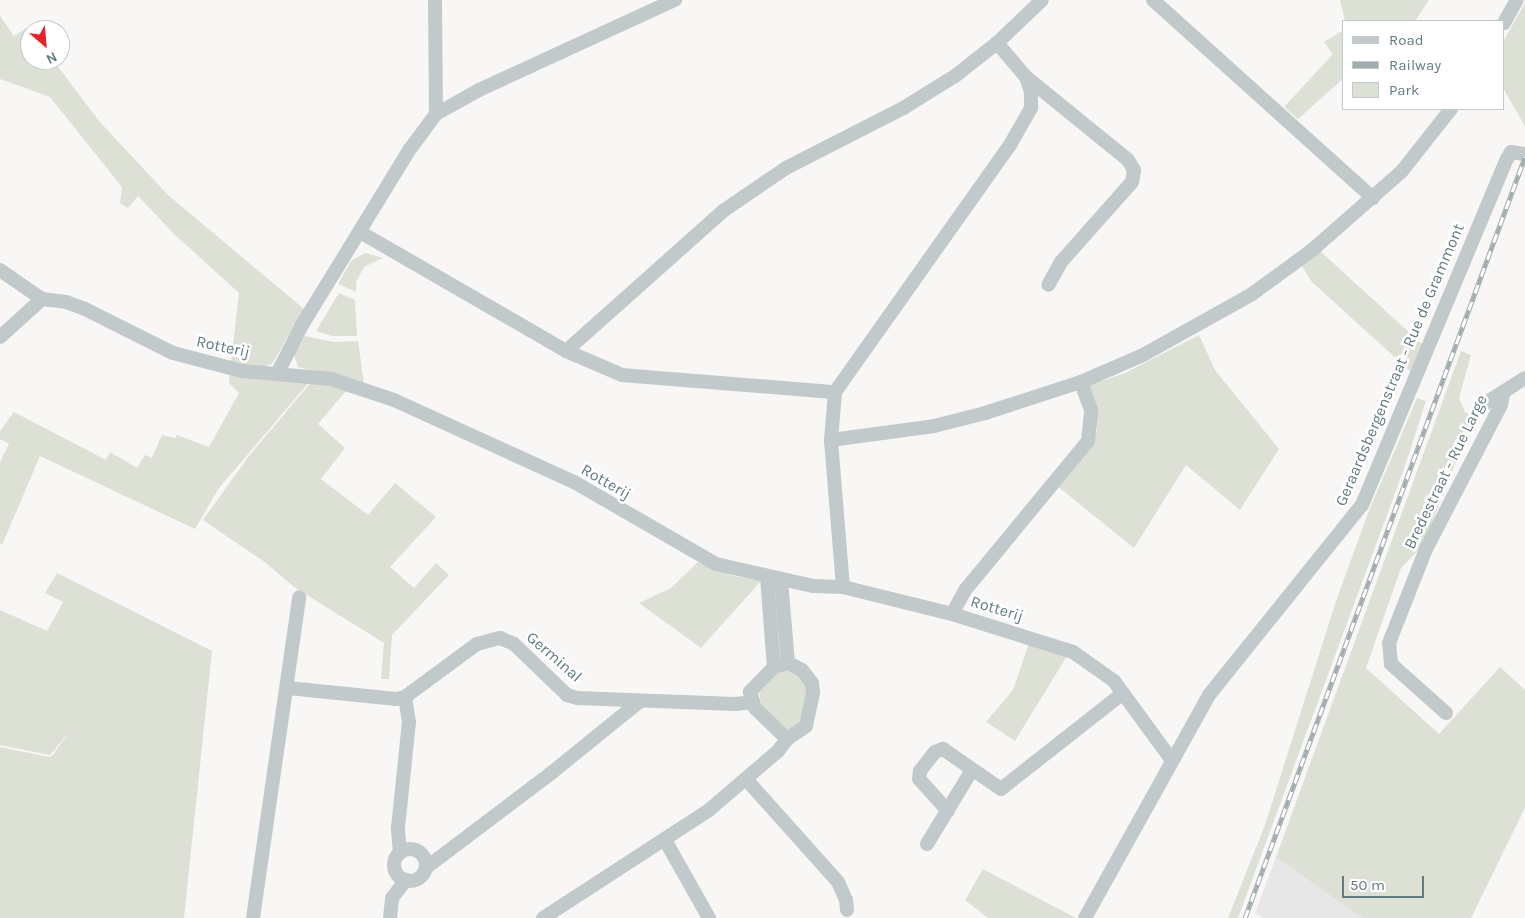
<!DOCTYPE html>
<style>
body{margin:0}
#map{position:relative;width:1525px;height:918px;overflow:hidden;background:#f8f7f5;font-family:Karla,sans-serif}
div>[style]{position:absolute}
.built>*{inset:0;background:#e6e7e6}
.green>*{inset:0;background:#dce0d5}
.minor>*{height:14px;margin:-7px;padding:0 7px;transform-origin:7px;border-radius:7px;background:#c2c9cb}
.minor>.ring{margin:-7px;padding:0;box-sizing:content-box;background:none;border:14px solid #c2c9cb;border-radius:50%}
.rail>*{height:5px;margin-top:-2.5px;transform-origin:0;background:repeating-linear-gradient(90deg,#fff 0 9px,#a1acaf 0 18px);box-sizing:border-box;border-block:1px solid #a1acaf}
span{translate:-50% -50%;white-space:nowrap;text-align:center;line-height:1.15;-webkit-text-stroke:5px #fff;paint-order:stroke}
.street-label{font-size:16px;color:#617b81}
.legend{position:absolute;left:1342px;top:20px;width:162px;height:90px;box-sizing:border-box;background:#fff;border:1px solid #c0cacd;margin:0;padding:6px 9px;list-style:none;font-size:15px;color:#617b81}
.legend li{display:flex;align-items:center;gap:10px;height:25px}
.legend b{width:25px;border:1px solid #c0cacd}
.north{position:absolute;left:20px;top:20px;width:50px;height:50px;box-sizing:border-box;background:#fff;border:1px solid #c0cacd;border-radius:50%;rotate:153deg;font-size:14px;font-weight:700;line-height:20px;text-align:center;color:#617b81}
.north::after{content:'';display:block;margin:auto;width:18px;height:22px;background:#eb2127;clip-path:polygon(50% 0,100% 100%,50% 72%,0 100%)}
.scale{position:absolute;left:1342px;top:876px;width:82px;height:22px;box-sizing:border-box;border:2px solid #617b81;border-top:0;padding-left:6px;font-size:15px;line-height:18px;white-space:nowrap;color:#617b81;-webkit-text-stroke:4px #fff;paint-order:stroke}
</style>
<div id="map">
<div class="built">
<div style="clip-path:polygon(1276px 857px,1362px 918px,1263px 918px,1255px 913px)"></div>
</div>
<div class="green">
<div style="clip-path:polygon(1340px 0,1429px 0,1415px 21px,1345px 21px)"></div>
<div style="clip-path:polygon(1525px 3px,1525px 126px,1504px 90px,1504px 40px)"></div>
<div style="clip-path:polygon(0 16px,14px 36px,28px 27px,30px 60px,53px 60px,99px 121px,168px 195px,304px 309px,272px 364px,260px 368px,231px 362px,239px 293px,174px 234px,138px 196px,128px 208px,120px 203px,122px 187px,50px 97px,0 79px)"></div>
<div style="clip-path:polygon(1344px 30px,1344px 78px,1298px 119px,1284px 107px,1333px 54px,1324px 42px)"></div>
<div style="clip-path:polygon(1320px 251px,1423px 345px,1411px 372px,1312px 282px,1302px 266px)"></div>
<div style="clip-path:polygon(366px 253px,383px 258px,364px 267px,356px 282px,356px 292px,338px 284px,352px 260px)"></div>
<div style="clip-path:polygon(339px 293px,355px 300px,357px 336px,332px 336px,316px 331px)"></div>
<div style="clip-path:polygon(1199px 335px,1215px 370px,1279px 449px,1240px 510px,1186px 465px,1134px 548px,1056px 485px,1097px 432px,1087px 386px,1125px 373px)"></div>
<div style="clip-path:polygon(304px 336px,334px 342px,358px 341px,364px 384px,298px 367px,294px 355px)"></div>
<div style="clip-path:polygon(1461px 351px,1471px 355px,1459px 398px,1465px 412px,1474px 416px,1423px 545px,1401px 568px,1366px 668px,1439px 734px,1500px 667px,1525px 690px,1525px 808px,1471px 918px,1362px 918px,1276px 857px)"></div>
<div style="clip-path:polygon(230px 372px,311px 380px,219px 488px,195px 529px,40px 456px,2px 545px,0 543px,0 462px,9px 444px,0 439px,0 431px,14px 412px,106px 460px,110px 452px,137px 468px,145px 455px,152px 458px,162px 435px,175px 438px,177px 435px,209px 447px,239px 393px,229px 383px)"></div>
<div style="clip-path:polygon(313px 380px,346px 391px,318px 424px,345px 448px,321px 479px,368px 515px,395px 483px,436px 517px,390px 567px,414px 588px,436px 563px,449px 575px,392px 635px,389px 679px,381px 679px,384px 643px,294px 587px,266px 563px,203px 520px,249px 456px)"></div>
<div style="clip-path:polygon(1417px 398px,1426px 401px,1404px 469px,1238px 918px,1228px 918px,1265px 825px,1336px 601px,1370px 508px)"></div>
<div style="clip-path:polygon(698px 562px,734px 576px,761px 581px,701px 648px,639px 603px,671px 588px)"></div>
<div style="clip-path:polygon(57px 573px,212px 651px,184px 918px,0 918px,0 747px,49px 757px,52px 756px,70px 731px,50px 755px,0 745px,0 610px,47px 631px,63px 602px,45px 593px)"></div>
<div style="clip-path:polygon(1029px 643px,1067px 656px,1015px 741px,986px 722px,1013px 690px)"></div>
<div style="clip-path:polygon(795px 670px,808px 687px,800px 724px,788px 730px,781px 727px,761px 704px,759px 693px,779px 671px)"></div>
<div style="clip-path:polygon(983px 869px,1076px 918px,988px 918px,965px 900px)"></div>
</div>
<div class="minor">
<div style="left:435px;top:0;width:114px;rotate:89.5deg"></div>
<div style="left:1153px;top:0;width:296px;rotate:42deg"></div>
<div style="left:1504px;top:23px;width:26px;rotate:-61deg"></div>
<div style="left:1026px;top:77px;width:132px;rotate:39.1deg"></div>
<div style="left:1128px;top:160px;width:12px;rotate:59deg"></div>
<div style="left:1134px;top:170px;width:12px;rotate:99deg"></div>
<div style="left:1132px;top:182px;width:107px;rotate:131.6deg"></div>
<div style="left:1061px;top:262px;width:26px;rotate:119deg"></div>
<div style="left:360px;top:232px;width:238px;rotate:30deg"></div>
<div style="left:566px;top:351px;width:61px;rotate:23.2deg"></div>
<div style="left:622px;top:375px;width:214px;rotate:4.6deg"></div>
<div style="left:0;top:270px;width:51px;rotate:34.6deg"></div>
<div style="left:42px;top:299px;width:24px;rotate:7deg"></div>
<div style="left:66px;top:302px;width:20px;rotate:20deg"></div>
<div style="left:85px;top:309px;width:98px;rotate:26.6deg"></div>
<div style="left:173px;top:353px;width:71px;rotate:14.6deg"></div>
<div style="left:242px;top:371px;width:89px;rotate:5.1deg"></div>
<div style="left:331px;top:379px;width:66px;rotate:18.4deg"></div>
<div style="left:394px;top:400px;width:198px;rotate:24.5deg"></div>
<div style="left:574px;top:482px;width:164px;rotate:30deg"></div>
<div style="left:716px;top:564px;width:99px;rotate:12.8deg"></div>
<div style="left:813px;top:586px;width:30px;rotate:2deg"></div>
<div style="left:843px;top:587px;width:112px;rotate:13.9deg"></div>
<div style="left:952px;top:614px;width:127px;rotate:17.4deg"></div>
<div style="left:1073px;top:652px;width:50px;rotate:35.3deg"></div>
<div style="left:1114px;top:681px;width:97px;rotate:53.8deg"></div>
<div style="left:0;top:337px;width:57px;rotate:-42.1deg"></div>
<div style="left:566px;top:351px;width:210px;rotate:-41.7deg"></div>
<div style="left:723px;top:211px;width:76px;rotate:-34.3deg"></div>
<div style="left:786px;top:168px;width:134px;rotate:-27.1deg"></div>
<div style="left:905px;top:107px;width:59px;rotate:-31.8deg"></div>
<div style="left:955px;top:76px;width:53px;rotate:-38.2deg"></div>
<div style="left:997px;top:43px;width:62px;rotate:-43.7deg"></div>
<div style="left:278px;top:372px;width:53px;rotate:-62.9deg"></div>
<div style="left:302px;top:325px;width:206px;rotate:-58.5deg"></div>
<div style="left:410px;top:149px;width:44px;rotate:-53.4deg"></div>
<div style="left:436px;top:114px;width:49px;rotate:-29.2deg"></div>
<div style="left:479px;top:90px;width:216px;rotate:-24.7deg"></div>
<div style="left:1486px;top:403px;width:46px;rotate:-32.7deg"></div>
<div style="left:831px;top:440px;width:104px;rotate:-7.7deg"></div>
<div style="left:934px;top:426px;width:53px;rotate:-14.3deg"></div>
<div style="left:985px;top:413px;width:101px;rotate:-17.9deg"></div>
<div style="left:1081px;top:382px;width:68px;rotate:-23.5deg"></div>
<div style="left:1143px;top:355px;width:125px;rotate:-29.2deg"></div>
<div style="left:1252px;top:294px;width:73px;rotate:-36.1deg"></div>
<div style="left:1311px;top:251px;width:121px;rotate:-41.3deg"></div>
<div style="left:1402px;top:171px;width:79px;rotate:-51.7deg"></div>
<div style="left:767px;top:577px;width:90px;rotate:85.6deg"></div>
<div style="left:781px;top:580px;width:83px;rotate:85.2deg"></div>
<div style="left:843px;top:587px;width:147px;rotate:-94.7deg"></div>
<div style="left:831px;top:440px;width:48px;rotate:-85.2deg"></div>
<div style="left:835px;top:392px;width:303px;rotate:-54.7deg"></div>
<div style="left:1010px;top:145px;width:43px;rotate:-60.4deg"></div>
<div style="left:1031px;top:108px;width:16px;rotate:-90deg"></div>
<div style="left:1031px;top:92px;width:16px;rotate:-108deg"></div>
<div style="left:1026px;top:77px;width:45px;rotate:-130.5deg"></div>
<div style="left:952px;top:614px;width:29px;rotate:-61deg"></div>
<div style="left:966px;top:589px;width:192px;rotate:-50.5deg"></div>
<div style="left:1088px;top:441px;width:31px;rotate:-84deg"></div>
<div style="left:1091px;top:410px;width:30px;rotate:-110deg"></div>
<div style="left:288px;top:688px;width:109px;rotate:5.8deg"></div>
<div style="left:396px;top:699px;width:9px;rotate:-13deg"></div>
<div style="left:405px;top:697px;width:89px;rotate:-36.4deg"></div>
<div style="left:477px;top:644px;width:24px;rotate:-15deg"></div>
<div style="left:500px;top:638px;width:15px;rotate:23deg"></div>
<div style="left:514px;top:644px;width:74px;rotate:43.9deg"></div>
<div style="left:567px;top:695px;width:10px;rotate:17deg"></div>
<div style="left:577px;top:698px;width:158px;rotate:2.2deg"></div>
<div style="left:735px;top:704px;width:18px;rotate:-6deg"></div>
<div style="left:1446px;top:713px;width:74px;rotate:-138.3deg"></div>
<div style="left:1391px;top:664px;width:21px;rotate:-95deg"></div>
<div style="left:1389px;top:643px;width:101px;rotate:-68.5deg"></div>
<div style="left:1426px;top:549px;width:162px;rotate:-62.5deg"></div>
<div style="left:1501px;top:405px;width:11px;rotate:-80deg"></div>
<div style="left:746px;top:779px;width:138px;rotate:48.2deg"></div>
<div style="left:838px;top:882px;width:20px;rotate:66deg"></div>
<div style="left:846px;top:900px;width:10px;rotate:84deg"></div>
<div style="left:948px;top:811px;width:43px;rotate:-132.2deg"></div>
<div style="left:919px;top:779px;width:8px;rotate:-83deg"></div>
<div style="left:920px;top:771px;width:24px;rotate:-52deg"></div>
<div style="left:935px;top:752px;width:9px;rotate:-21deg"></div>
<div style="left:943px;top:749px;width:70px;rotate:34.6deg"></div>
<div style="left:1001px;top:789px;width:155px;rotate:-38.2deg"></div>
<div style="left:665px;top:840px;width:90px;rotate:60.6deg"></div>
<div style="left:927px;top:844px;width:87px;rotate:-58.7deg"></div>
<div class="ring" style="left:394px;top:849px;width:18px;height:18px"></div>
<div style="left:400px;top:853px;width:25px;rotate:-95deg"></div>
<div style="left:398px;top:828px;width:107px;rotate:-84.1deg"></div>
<div style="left:409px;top:722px;width:25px;rotate:-99deg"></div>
<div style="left:427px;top:867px;width:154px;rotate:-37.1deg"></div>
<div style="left:550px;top:774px;width:116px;rotate:-39deg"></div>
<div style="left:253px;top:918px;width:324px;rotate:-81.8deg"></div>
<div style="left:390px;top:918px;width:20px;rotate:-84deg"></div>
<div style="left:392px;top:898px;width:23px;rotate:-52deg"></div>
<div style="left:543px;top:918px;width:198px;rotate:-33deg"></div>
<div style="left:709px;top:810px;width:91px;rotate:-40.5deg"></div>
<div style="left:778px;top:751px;width:15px;rotate:-53deg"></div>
<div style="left:787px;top:739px;width:23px;rotate:-34deg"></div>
<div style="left:806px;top:726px;width:34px;rotate:-78deg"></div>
<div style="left:813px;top:693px;width:10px;rotate:-96deg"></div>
<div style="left:812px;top:683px;width:16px;rotate:-128deg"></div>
<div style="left:802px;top:670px;width:16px;rotate:-153deg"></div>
<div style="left:788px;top:663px;width:15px;rotate:164deg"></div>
<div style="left:774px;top:667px;width:35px;rotate:134deg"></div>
<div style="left:750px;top:692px;width:17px;rotate:73deg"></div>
<div style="left:755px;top:708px;width:45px;rotate:44.1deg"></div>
<div style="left:1085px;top:918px;width:255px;rotate:-60.9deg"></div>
<div style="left:1209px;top:695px;width:244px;rotate:-51.2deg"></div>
<div style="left:1362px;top:505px;width:375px;rotate:-67.3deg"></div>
<div style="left:1507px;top:159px;width:8px;rotate:-60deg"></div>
<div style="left:1511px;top:152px;width:14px;rotate:8deg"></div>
</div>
<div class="rail">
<div style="left:1245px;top:918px;width:811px;rotate:-69.8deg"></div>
</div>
<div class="street-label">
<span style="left:223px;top:347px;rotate:12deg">Rotterij</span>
<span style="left:1400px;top:365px;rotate:-67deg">Geraardsbergenstraat - Rue de Grammont</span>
<span style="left:1446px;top:472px;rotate:-64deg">Bredestraat - Rue Large</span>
<span style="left:606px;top:482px;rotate:30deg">Rotterij</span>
<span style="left:997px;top:609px;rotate:17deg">Rotterij</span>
<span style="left:554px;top:657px;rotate:41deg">Germinal</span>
</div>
<ul class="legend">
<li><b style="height:6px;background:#c2c9cb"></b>Road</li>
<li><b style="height:6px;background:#a1acaf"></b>Railway</li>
<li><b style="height:14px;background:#dce0d5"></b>Park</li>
</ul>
<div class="north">N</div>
<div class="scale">50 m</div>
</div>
